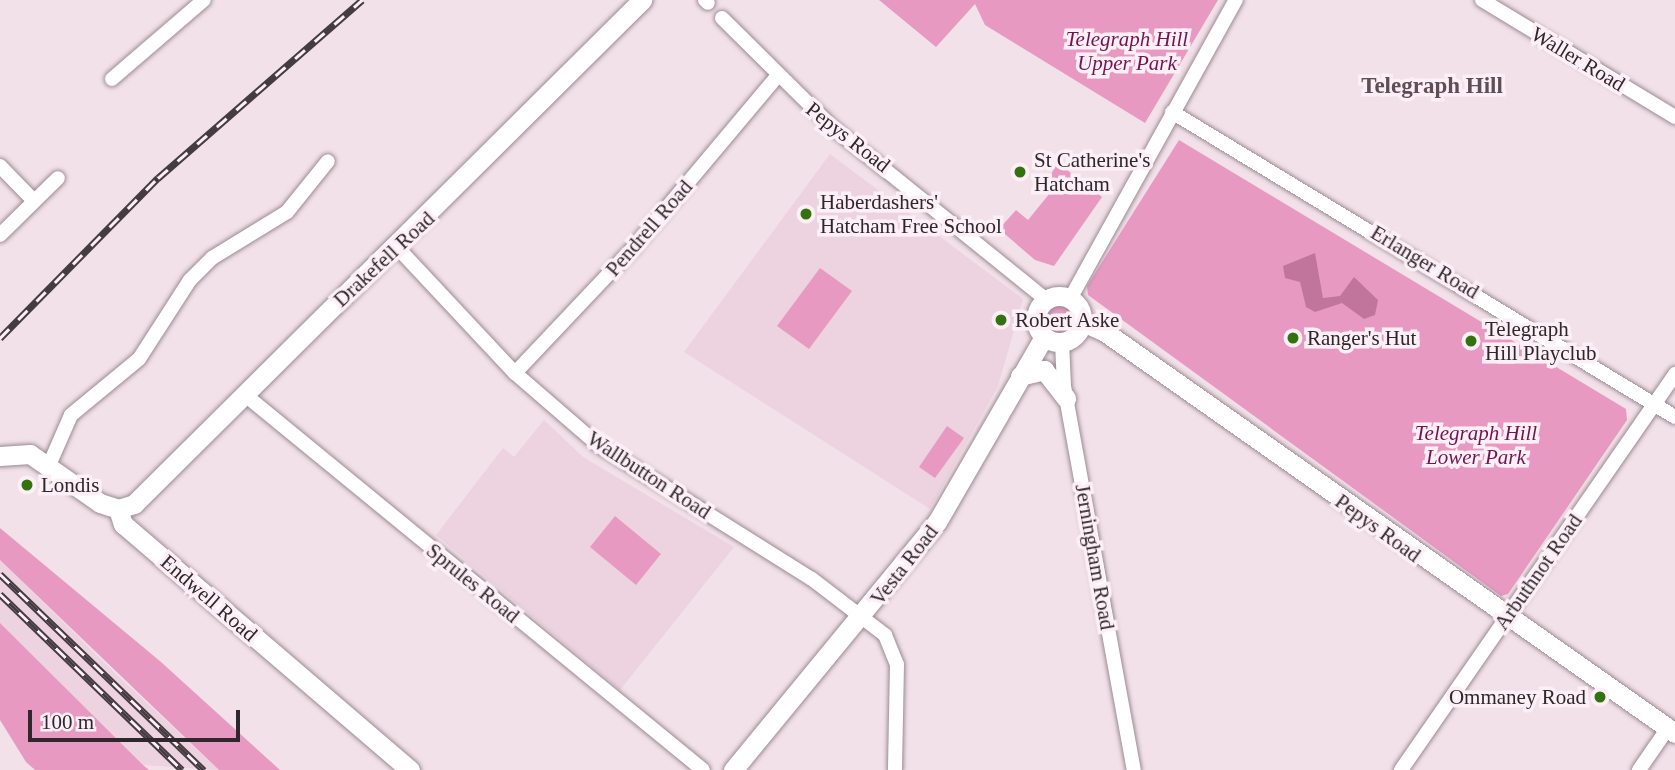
<!DOCTYPE html>
<style>
body{margin:0}
#map{position:relative;width:1675px;height:770px;overflow:hidden;background:#f2e1e9;font-family:Georgia,serif}
div>[style]{position:absolute}
.built>*{inset:0;background:#edd3df}
.green>*{inset:0;background:#e899c2}
.round{border-radius:50%}
.water>*{inset:0;background:#c1759d}
.roads{filter:drop-shadow(0 0 2px #9c8b93) drop-shadow(0 0 2px #9c8b93)}
.street>*{height:14px;margin:-7px;padding:0 7px;transform-origin:7px;border-radius:7px;background:#fff}
.secondary>*{height:19px;margin:-9.5px;padding:0 9.5px;transform-origin:9.5px;border-radius:9.5px;background:#fff}
.secondary>.ring{margin:-9.5px;padding:0;box-sizing:content-box;background:none;border:19px solid #fff;border-radius:50%}
.rail>*{height:7px;margin-top:-3.5px;transform-origin:0;background:repeating-linear-gradient(90deg,#fdeff6 0 13px,#443c40 0 26px);box-sizing:border-box;border-block:2px solid #443c40}
.dots>*{width:19px;height:19px;translate:-50% -50%;box-sizing:border-box;border:4px solid #fdeff6;border-radius:50%}
span{translate:-50% -50%;white-space:nowrap;text-align:center;line-height:1.15;-webkit-text-stroke:7px #fdeff6;paint-order:stroke}
.park-label{font-size:21px;color:#71154e;font-style:italic}
.street-label{font-size:21px;color:#2e272b}
.poi-label{font-size:21px;color:#2e272b}
.left{translate:0 -50%;text-align:left}
.right{translate:-100% -50%;text-align:right}
.neighbourhood-label{font-size:23px;color:#5e4f56;font-weight:700}
.scale{position:absolute;left:28px;top:710px;width:212px;height:32px;box-sizing:border-box;border:4px solid #2e272b;border-top:0;padding-left:9px;font-size:21px;line-height:24px;white-space:nowrap;color:#2e272b;-webkit-text-stroke:5px #fdeff6;paint-order:stroke}
</style>
<div id="map">
<div class="built">
<div style="clip-path:polygon(830px 154px,1023px 299px,998px 386px,930px 509px,684px 352px)"></div>
<div style="clip-path:polygon(544px 420px,583px 457px,734px 547px,620px 690px,436px 535px,503px 448px,514px 457px)"></div>
<div style="clip-path:polygon(0 560px,116px 674px,219px 770px,143px 765px,0 623px)"></div>
</div>
<div class="green">
<div style="clip-path:polygon(879px 0,1218px 0,1145px 123px,985px 25px,975px 4px,936px 47px)"></div>
<div style="clip-path:polygon(1179px 140px,1626px 409px,1627px 420px,1508px 594px,1501px 596px,1088px 295px,1087px 286px)"></div>
<div style="clip-path:polygon(1058px 163px,1102px 197px,1054px 266px,1035px 260px,999px 229px,1016px 210px,1028px 220px,1054px 188px,1047px 180px)"></div>
<div style="clip-path:polygon(820px 268px,852px 291px,809px 349px,777px 326px)"></div>
<div class="round" style="left:1045px;top:305px;width:30px;height:30px"></div>
<div style="clip-path:polygon(947px 426px,964px 438px,935px 478px,919px 467px)"></div>
<div style="clip-path:polygon(615px 516px,661px 554px,636px 585px,590px 547px)"></div>
<div style="clip-path:polygon(0 528px,161px 662px,280px 770px,219px 770px,0 560px)"></div>
<div style="clip-path:polygon(0 623px,143px 765px,149px 770px,35px 770px,26px 762px,0 720px)"></div>
</div>
<div class="water">
<div style="clip-path:polygon(1315px 253px,1323px 298px,1340px 296px,1354px 277px,1378px 300px,1375px 315px,1364px 319px,1342px 303px,1315px 312px,1306px 307px,1300px 282px,1285px 278px,1283px 266px)"></div>
</div>
<div class="roads">
<div class="street">
<div style="left:705px;top:0;width:4px;rotate:45deg"></div>
<div style="left:1482px;top:0;width:226px;rotate:31.2deg"></div>
<div style="left:722px;top:18px;width:153px;rotate:44.7deg"></div>
<div style="left:831px;top:126px;width:277px;rotate:38.9deg"></div>
<div style="left:112px;top:79px;width:121px;rotate:-40.7deg"></div>
<div style="left:1172px;top:112px;width:588px;rotate:31.23deg"></div>
<div style="left:0;top:166px;width:49px;rotate:45.8deg"></div>
<div style="left:0;top:235px;width:81px;rotate:-44.5deg"></div>
<div style="left:396px;top:246px;width:174px;rotate:46.9deg"></div>
<div style="left:515px;top:373px;width:110px;rotate:40.9deg"></div>
<div style="left:598px;top:445px;width:252px;rotate:32.1deg"></div>
<div style="left:812px;top:579px;width:92px;rotate:37.5deg"></div>
<div style="left:885px;top:635px;width:31px;rotate:68deg"></div>
<div style="left:897px;top:664px;width:106px;rotate:91.1deg"></div>
<div style="left:1070px;top:299px;width:342px;rotate:-61deg"></div>
<div style="left:1062px;top:342px;width:44px;rotate:87.4deg"></div>
<div style="left:1064px;top:386px;width:390px;rotate:79.7deg"></div>
<div style="left:515px;top:373px;width:173px;rotate:-46.6deg"></div>
<div style="left:634px;top:247px;width:221px;rotate:-50deg"></div>
<div style="left:244px;top:394px;width:593px;rotate:39.32deg"></div>
<div style="left:50px;top:463px;width:52px;rotate:-66.4deg"></div>
<div style="left:71px;top:415px;width:88px;rotate:-39.5deg"></div>
<div style="left:139px;top:359px;width:94px;rotate:-57.2deg"></div>
<div style="left:190px;top:280px;width:31px;rotate:-45deg"></div>
<div style="left:212px;top:258px;width:88px;rotate:-31.5deg"></div>
<div style="left:287px;top:212px;width:65px;rotate:-51.2deg"></div>
<div style="left:1401px;top:770px;width:482px;rotate:-55.3deg"></div>
<div style="left:1639px;top:770px;width:51px;rotate:-55.4deg"></div>
</div>
<div class="secondary">
<div class="ring" style="left:1036px;top:296px;width:27px;height:27px"></div>
<div style="left:1083px;top:322px;width:24px;rotate:24deg"></div>
<div style="left:1105px;top:332px;width:697px;rotate:35.13deg"></div>
<div style="left:1020px;top:376px;width:25px;rotate:-14deg"></div>
<div style="left:1044px;top:370px;width:36px;rotate:52deg"></div>
<div style="left:0;top:456px;width:30px;rotate:-4deg"></div>
<div style="left:30px;top:454px;width:85px;rotate:35deg"></div>
<div style="left:100px;top:503px;width:19px;rotate:18deg"></div>
<div style="left:118px;top:509px;width:17px;rotate:-17deg"></div>
<div style="left:134px;top:504px;width:716px;rotate:-44.77deg"></div>
<div style="left:118px;top:509px;width:16px;rotate:72deg"></div>
<div style="left:123px;top:524px;width:378px;rotate:40.6deg"></div>
<div style="left:733px;top:770px;width:321px;rotate:-50.6deg"></div>
<div style="left:937px;top:522px;width:214px;rotate:-60deg"></div>
</div>
</div>
<div class="rail">
<div style="left:0;top:338px;width:225px;rotate:-45.4deg"></div>
<div style="left:158px;top:178px;width:271px;rotate:-41.1deg"></div>
<div style="left:0;top:574px;width:283px;rotate:43.9deg"></div>
<div style="left:0;top:594px;width:253px;rotate:44deg"></div>
</div>
<div class="dots">
<div style="left:1020px;top:172px;background:#32730f"></div>
<div style="left:806px;top:214px;background:#32730f"></div>
<div style="left:1001px;top:320px;background:#32730f"></div>
<div style="left:1293px;top:338px;background:#32730f"></div>
<div style="left:1471px;top:341px;background:#32730f"></div>
<div style="left:27px;top:485px;background:#32730f"></div>
<div style="left:1600px;top:697px;background:#32730f"></div>
</div>
<div class="park-label">
<span style="left:1127px;top:51px">Telegraph Hill<br>Upper Park</span>
<span style="left:1476px;top:445px">Telegraph Hill<br>Lower Park</span>
</div>
<div class="street-label">
<span style="left:1578px;top:59px;rotate:31deg">Waller Road</span>
<span style="left:848px;top:137px;rotate:38deg">Pepys Road</span>
<span style="left:649px;top:228px;rotate:-49deg">Pendrell Road</span>
<span style="left:384px;top:259px;rotate:-43deg">Drakefell Road</span>
<span style="left:1425px;top:262px;rotate:31deg">Erlanger Road</span>
<span style="left:649px;top:475px;rotate:33deg">Wallbutton Road</span>
<span style="left:1378px;top:528px;rotate:36deg">Pepys Road</span>
<span style="left:1095px;top:557px;rotate:80deg">Jerningham Road</span>
<span style="left:904px;top:565px;rotate:-52deg">Vesta Road</span>
<span style="left:1538px;top:572px;rotate:-55deg">Arbuthnot Road</span>
<span style="left:473px;top:583px;rotate:39deg">Sprules Road</span>
<span style="left:209px;top:598px;rotate:41deg">Endwell Road</span>
</div>
<div class="poi-label">
<span class="left" style="left:1034px;top:172px">St Catherine's<br>Hatcham</span>
<span class="left" style="left:820px;top:214px">Haberdashers'<br>Hatcham Free School</span>
<span class="left" style="left:1015px;top:320px">Robert Aske</span>
<span class="left" style="left:1485px;top:341px">Telegraph<br>Hill Playclub</span>
<span class="left" style="left:1307px;top:338px">Ranger's Hut</span>
<span class="left" style="left:41px;top:485px">Londis</span>
<span class="right" style="left:1586px;top:697px">Ommaney Road</span>
</div>
<div class="neighbourhood-label">
<span style="left:1432px;top:86px">Telegraph Hill</span>
</div>
<div class="scale">100 m</div>
</div>
